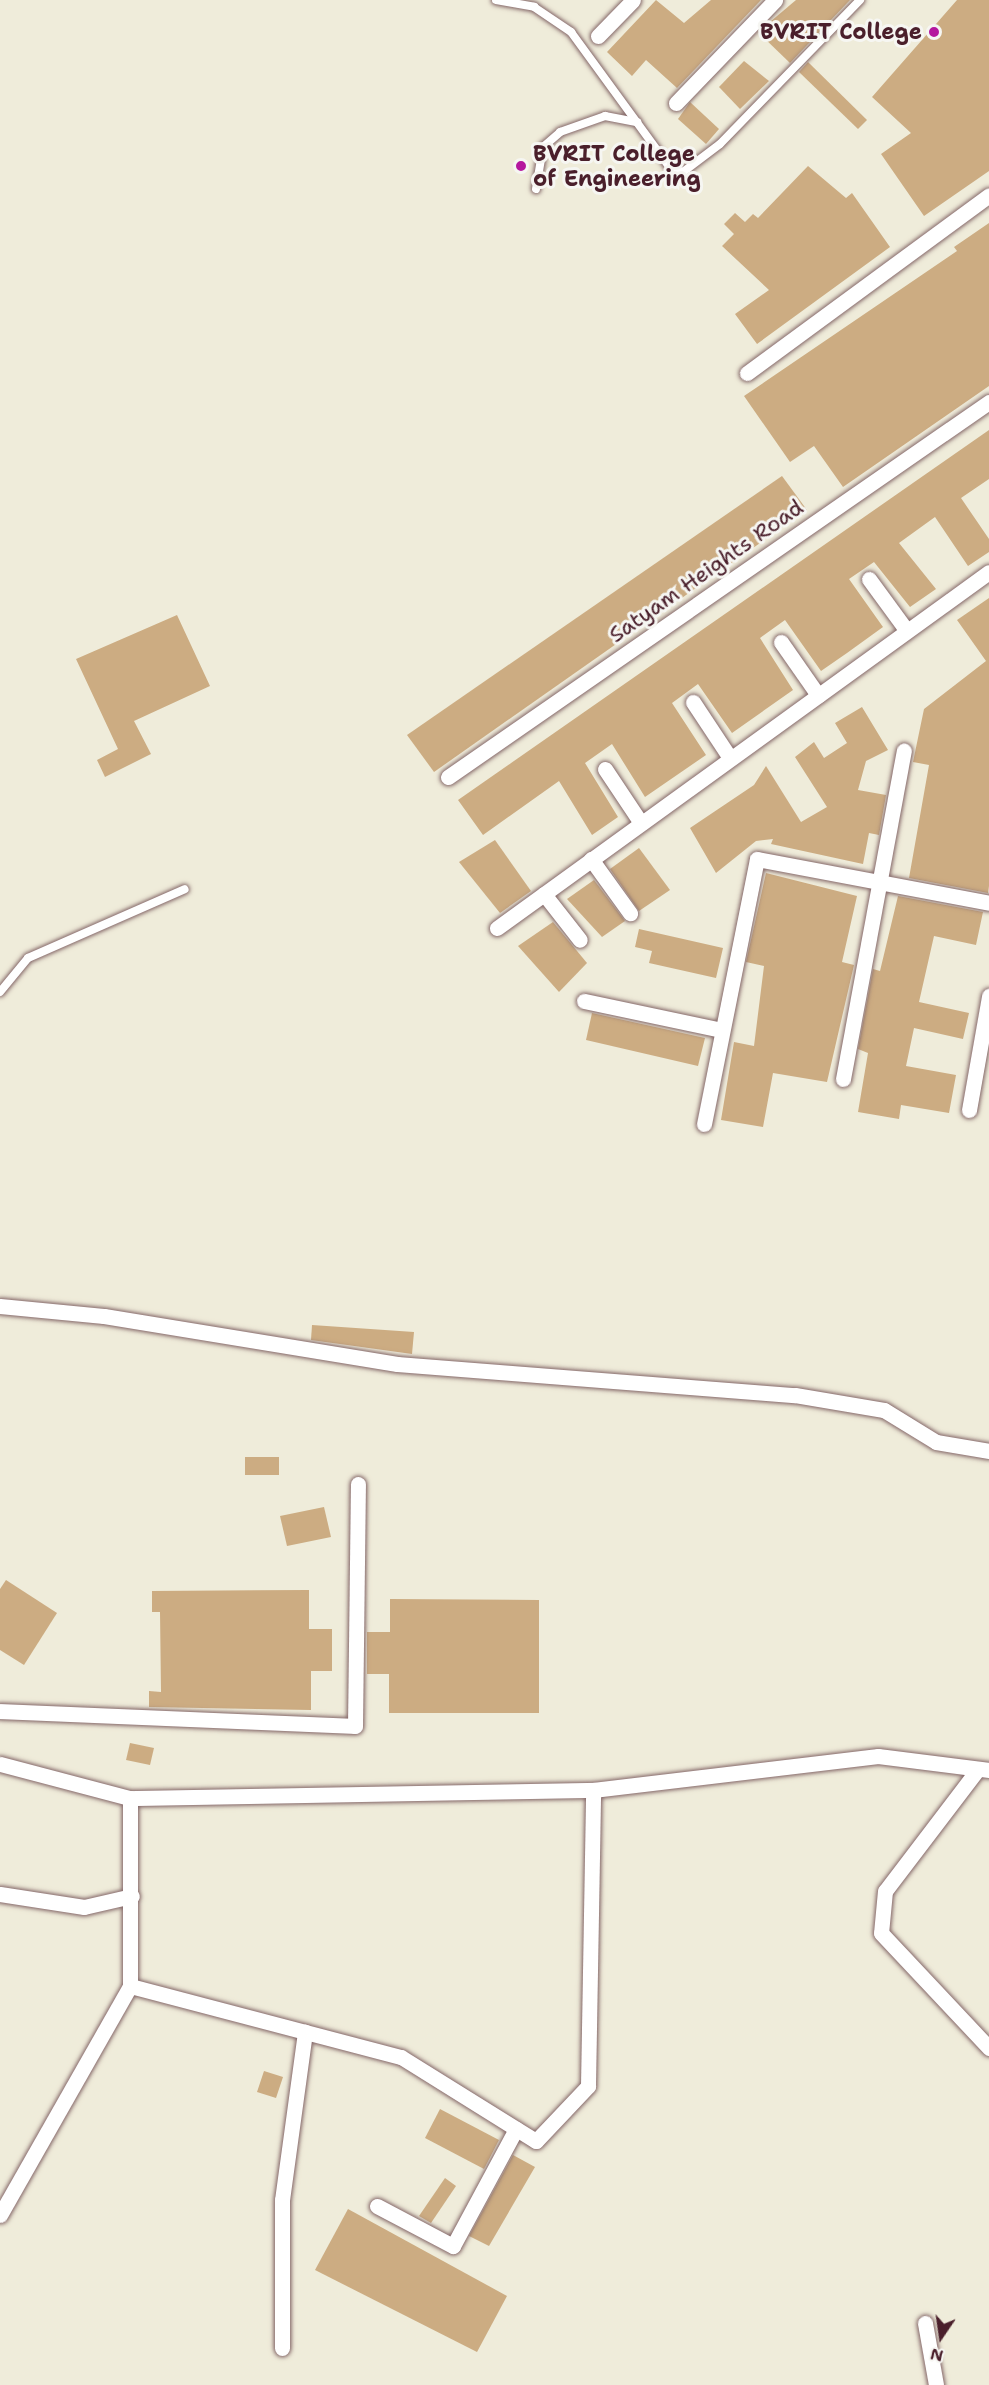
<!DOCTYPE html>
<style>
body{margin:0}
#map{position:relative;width:989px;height:2385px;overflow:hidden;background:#efecda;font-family:"Shantell Sans",sans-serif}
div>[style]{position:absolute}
.building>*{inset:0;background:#ccac82}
.roads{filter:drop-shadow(0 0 2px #846768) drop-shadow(0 0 2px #846768)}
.service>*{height:8px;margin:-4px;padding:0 4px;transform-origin:4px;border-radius:4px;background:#fff}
.minor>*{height:15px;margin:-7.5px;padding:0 7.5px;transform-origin:7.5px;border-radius:7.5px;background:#fff}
.dots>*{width:16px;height:16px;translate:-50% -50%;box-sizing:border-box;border:3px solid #f6f6f2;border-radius:50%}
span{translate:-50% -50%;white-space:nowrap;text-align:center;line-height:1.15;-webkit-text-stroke:6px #f6f6f2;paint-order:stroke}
.poi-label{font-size:22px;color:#4a1f2b;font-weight:700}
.right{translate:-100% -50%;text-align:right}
.left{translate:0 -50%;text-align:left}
.street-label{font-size:22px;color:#4a1f2b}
.north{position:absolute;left:911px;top:2307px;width:60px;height:60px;-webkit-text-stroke:4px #f6f6f2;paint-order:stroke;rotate:193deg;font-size:16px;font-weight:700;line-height:24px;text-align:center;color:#4a1f2b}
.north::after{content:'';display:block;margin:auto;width:21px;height:27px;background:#4a1f2b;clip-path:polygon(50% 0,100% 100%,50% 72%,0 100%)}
</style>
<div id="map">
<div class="building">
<div style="clip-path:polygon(656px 0,684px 23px,711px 0,761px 0,677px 88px,646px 60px,632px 76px,607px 52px)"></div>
<div style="clip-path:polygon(796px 0,850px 0,790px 63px,758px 32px)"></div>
<div style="clip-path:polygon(957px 0,989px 0,989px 171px,924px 216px,881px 154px,911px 133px,872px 97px)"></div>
<div style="clip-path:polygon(744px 61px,769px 81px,740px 109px,719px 87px)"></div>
<div style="clip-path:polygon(808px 62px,867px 120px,858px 129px,799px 72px)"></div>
<div style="clip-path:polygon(690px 102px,719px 129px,706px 144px,678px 119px)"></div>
<div style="clip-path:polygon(808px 166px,846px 198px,852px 193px,890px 247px,757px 344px,735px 314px,769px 290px,722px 246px,734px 234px,724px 224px,735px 213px,745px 222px,753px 214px,758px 218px)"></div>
<div style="clip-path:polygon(989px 223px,989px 386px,843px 487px,814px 446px,790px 462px,744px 396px,957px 251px,954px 247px)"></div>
<div style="clip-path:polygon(989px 430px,989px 479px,961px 498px,989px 539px,989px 552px,968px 566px,935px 517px,899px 543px,936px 589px,910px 607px,874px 562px,849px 579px,883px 627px,847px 653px,821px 671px,785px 620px,760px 638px,793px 690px,732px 733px,698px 684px,672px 703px,706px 755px,645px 797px,612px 744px,585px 763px,618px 817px,592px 835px,559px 781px,483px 835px,458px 800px)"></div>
<div style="clip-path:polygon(782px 476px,807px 510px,434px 772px,407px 735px)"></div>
<div style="clip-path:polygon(989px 598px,989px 886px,988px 893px,909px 878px,929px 765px,913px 762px,924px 709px,986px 661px,957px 620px)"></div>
<div style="clip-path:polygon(177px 615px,210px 686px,134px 721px,151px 754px,105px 777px,97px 760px,118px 749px,76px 659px)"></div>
<div style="clip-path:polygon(862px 707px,888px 750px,866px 761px,858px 790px,886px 795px,879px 835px,869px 833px,863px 864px,771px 844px,773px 839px,756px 841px,716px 873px,690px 828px,754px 785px,766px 766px,801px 822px,827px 807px,795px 757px,814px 742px,824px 758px,847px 743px,835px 723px)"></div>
<div style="clip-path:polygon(495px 840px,531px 891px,500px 913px,459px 862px)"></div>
<div style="clip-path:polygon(639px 848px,670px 890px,639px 911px,610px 869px)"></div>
<div style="clip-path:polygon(766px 873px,857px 896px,842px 962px,854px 965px,827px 1082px,773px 1073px,763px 1127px,721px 1120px,734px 1042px,754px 1046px,764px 966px,746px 962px)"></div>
<div style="clip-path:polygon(594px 880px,625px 921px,602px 937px,567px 899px)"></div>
<div style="clip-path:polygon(898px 896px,983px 912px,976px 945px,934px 936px,919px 1002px,969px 1013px,963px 1039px,914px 1028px,906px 1066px,956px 1075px,949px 1113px,901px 1105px,899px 1119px,858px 1112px,868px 1053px,858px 1049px,873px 969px,880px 971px)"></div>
<div style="clip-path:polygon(553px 922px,587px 963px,559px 992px,518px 946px)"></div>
<div style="clip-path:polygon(639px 929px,723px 948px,716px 978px,649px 963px,652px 951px,635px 947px)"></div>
<div style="clip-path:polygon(592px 1013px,705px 1038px,698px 1066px,586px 1040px)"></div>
<div style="clip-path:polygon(312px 1325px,414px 1332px,412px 1354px,311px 1340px)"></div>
<div style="clip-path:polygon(245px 1457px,279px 1457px,279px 1475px,245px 1475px)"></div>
<div style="clip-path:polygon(324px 1507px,331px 1537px,287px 1546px,280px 1516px)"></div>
<div style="clip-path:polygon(6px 1580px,57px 1613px,24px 1665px,0 1650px,0 1589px)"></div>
<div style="clip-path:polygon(309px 1590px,309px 1629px,332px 1629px,332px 1671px,311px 1671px,311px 1710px,149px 1707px,149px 1691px,161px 1692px,160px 1612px,152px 1612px,152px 1591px)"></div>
<div style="clip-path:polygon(390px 1599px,539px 1600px,539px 1713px,389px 1713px,389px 1674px,367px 1674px,367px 1632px,390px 1632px)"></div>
<div style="clip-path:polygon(130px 1743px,154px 1748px,150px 1765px,126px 1760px)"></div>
<div style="clip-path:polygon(264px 2071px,283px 2077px,276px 2098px,257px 2092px)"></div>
<div style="clip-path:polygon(440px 2109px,499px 2140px,484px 2169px,425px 2138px)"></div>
<div style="clip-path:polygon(513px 2155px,535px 2167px,489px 2246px,469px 2236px)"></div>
<div style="clip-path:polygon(445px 2178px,456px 2186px,431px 2223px,419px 2216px)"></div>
<div style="clip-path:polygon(348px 2209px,507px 2296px,477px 2352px,315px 2270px)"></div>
</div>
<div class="roads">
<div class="service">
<div style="left:496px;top:0;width:39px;rotate:10deg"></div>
<div style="left:534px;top:7px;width:45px;rotate:34deg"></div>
<div style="left:571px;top:32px;width:170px;rotate:53.9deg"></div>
<div style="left:671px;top:169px;width:12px;rotate:14deg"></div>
<div style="left:683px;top:172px;width:46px;rotate:-37.1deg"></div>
<div style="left:720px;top:144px;width:201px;rotate:-45.8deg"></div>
<div style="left:536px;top:189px;width:43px;rotate:-80.5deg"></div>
<div style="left:543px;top:147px;width:23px;rotate:-41deg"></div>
<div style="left:560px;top:132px;width:48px;rotate:-19.6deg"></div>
<div style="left:605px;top:116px;width:33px;rotate:11deg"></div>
<div style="left:0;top:992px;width:44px;rotate:-50.5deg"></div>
<div style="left:28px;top:958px;width:171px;rotate:-23.7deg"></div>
</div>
<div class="minor">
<div style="left:598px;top:36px;width:50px;rotate:-45.8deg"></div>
<div style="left:676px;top:103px;width:143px;rotate:-46.1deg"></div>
<div style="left:747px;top:373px;width:300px;rotate:-36.3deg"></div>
<div style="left:869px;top:579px;width:64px;rotate:53.8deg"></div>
<div style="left:781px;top:642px;width:65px;rotate:55.1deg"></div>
<div style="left:693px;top:702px;width:67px;rotate:56.5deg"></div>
<div style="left:605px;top:769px;width:65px;rotate:56.3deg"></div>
<div style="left:448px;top:777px;width:658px;rotate:-34.73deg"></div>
<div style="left:591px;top:859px;width:67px;rotate:54.2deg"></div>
<div style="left:544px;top:894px;width:58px;rotate:52deg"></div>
<div style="left:497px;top:928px;width:607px;rotate:-35.89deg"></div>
<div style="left:584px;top:1001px;width:141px;rotate:11.9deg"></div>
<div style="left:843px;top:1079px;width:334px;rotate:-79.5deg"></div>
<div style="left:969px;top:1110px;width:116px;rotate:-80deg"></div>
<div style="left:704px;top:1124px;width:270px;rotate:-78.7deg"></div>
<div style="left:757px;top:859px;width:236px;rotate:10.7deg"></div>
<div style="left:0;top:1306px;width:104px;rotate:5.5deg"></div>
<div style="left:104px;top:1316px;width:297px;rotate:9.3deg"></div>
<div style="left:397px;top:1364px;width:399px;rotate:4.5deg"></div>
<div style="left:795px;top:1395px;width:90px;rotate:9.6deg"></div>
<div style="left:884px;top:1410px;width:61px;rotate:31.6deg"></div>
<div style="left:936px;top:1442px;width:54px;rotate:9.6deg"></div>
<div style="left:0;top:1711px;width:355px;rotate:2.4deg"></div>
<div style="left:355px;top:1726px;width:242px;rotate:-89.3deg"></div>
<div style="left:0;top:1764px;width:134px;rotate:14.7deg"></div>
<div style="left:130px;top:1798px;width:463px;rotate:-1deg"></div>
<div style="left:593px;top:1790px;width:287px;rotate:-6.8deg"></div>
<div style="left:878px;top:1756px;width:112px;rotate:7.2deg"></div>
<div style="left:978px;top:1769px;width:153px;rotate:127.3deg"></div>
<div style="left:885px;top:1891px;width:42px;rotate:95.4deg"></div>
<div style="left:881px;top:1933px;width:158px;rotate:46.8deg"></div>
<div style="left:0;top:1894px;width:85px;rotate:8.8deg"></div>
<div style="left:84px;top:1907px;width:49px;rotate:-12.9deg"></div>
<div style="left:130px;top:1986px;width:280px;rotate:14.7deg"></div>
<div style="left:401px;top:2057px;width:159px;rotate:31.9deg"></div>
<div style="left:536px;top:2141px;width:76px;rotate:-46.6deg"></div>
<div style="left:588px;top:2086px;width:296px;rotate:-89deg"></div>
<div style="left:377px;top:2206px;width:86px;rotate:27.8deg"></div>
<div style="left:453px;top:2246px;width:133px;rotate:-61.7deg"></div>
<div style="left:0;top:2215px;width:263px;rotate:-60.4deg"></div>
<div style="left:130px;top:1986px;width:188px;rotate:-90deg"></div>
<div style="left:925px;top:2323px;width:63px;rotate:79.9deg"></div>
<div style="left:282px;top:2348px;width:148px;rotate:-90deg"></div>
<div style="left:282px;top:2200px;width:170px;rotate:-82.2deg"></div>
</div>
</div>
<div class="dots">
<div style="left:934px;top:32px;background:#b5179e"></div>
<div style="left:521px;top:166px;background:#b5179e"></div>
</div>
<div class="poi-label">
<span class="right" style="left:922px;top:32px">BVRIT College</span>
<span class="left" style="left:533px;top:166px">BVRIT College<br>of Engineering</span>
</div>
<div class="street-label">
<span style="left:706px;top:571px;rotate:-35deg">Satyam Heights Road</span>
</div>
<div class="north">N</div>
</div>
